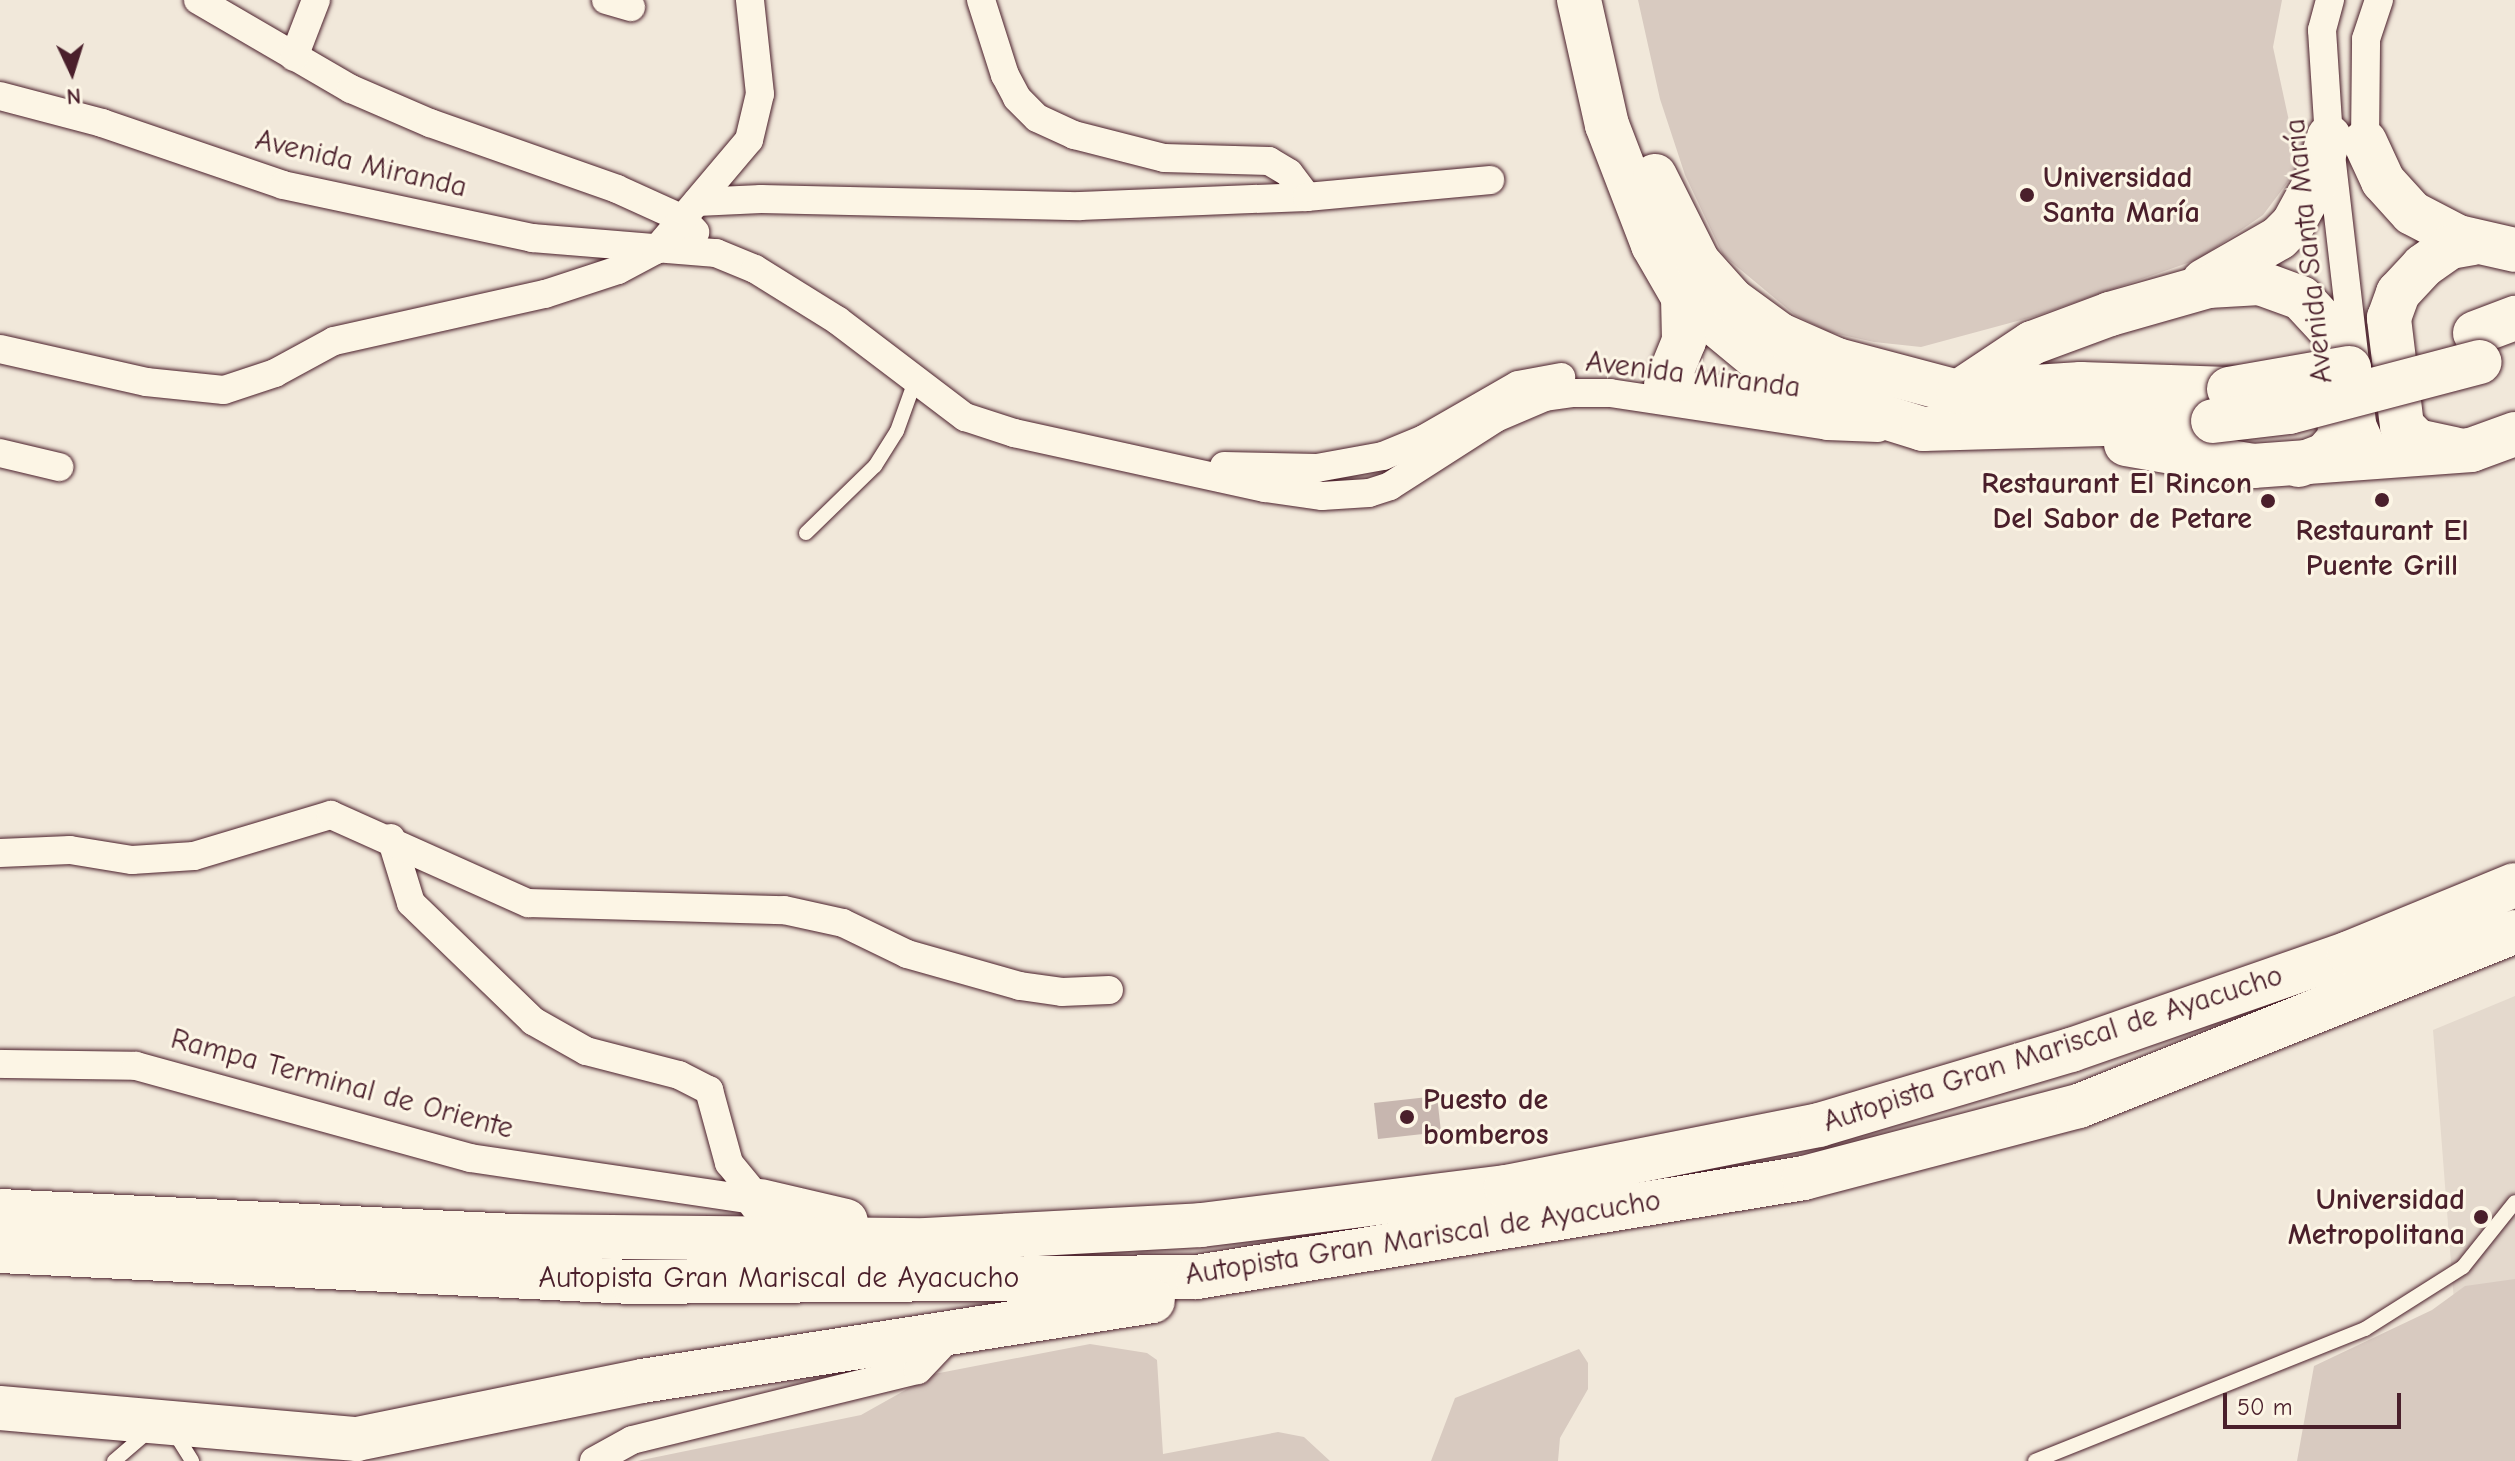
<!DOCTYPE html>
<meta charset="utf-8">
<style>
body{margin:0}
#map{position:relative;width:2515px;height:1461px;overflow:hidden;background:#f1e8da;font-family:"Comic Neue",sans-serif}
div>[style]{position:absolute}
.built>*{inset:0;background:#e4d9cd}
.green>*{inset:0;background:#d8cac0}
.building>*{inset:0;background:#c7b6af}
.roads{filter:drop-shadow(0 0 2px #4a1f2b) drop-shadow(0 0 2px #4a1f2b)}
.service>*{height:14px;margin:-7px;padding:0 7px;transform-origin:7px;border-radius:7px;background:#fcf5e5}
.minor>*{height:28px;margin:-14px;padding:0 14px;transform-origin:14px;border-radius:14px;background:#fcf5e5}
.primary>*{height:44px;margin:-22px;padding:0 22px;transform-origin:22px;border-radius:22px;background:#fcf5e5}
.motorway>*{height:44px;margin:-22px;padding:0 22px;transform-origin:22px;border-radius:22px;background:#fcf5e5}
.bridges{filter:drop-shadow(0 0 2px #4a1f2b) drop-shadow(0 0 2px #4a1f2b)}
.primary-bridge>*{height:44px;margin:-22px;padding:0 22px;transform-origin:22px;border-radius:22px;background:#fcf5e5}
.dots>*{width:22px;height:22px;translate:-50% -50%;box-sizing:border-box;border:4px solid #fcf5e5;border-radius:50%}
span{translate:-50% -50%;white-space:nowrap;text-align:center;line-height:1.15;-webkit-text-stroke:6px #fcf5e5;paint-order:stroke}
.street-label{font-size:30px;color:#4a1f2b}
.poi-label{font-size:30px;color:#4a1f2b;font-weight:700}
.left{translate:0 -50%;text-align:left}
.right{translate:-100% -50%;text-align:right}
.north{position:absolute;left:32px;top:32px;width:80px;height:80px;-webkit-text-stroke:6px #fcf5e5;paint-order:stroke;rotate:176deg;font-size:22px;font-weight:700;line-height:32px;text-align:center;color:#4a1f2b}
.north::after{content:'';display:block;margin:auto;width:28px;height:36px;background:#4a1f2b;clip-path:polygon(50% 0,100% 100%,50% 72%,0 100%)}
.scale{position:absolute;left:2223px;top:1393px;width:178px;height:36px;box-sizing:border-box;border:4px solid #4a1f2b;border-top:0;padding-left:10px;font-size:24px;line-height:28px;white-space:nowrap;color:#4a1f2b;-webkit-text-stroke:6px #fcf5e5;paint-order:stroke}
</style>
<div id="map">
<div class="built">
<div style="clip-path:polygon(2515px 996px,2515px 1461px,2462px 1405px,2433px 1030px)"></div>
</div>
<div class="green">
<div style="clip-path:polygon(1638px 0,2282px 0,2273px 47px,2289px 121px,2311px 151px,2263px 215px,2199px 259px,2036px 316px,1921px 347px,1874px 342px,1829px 332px,1795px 315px,1723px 255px,1685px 175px,1660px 99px)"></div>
<div style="clip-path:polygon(2515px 1279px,2515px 1461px,2297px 1461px,2314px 1366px,2432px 1310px,2465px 1286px)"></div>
<div style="clip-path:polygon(1090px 1344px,1147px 1353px,1157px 1360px,1163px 1454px,1278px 1432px,1304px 1437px,1330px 1461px,637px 1461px,861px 1415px,934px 1374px)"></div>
<div style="clip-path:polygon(1579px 1349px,1588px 1363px,1588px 1389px,1560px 1438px,1558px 1461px,1431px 1461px,1455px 1398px)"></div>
</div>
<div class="building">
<div style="clip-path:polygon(1437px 1096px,1441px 1132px,1378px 1139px,1374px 1103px)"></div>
</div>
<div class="roads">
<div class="service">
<div style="left:806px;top:533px;width:96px;rotate:-44.2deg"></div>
<div style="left:875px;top:466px;width:41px;rotate:-57.8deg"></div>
<div style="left:897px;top:431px;width:53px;rotate:-70.2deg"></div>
<div style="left:174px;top:1432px;width:34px;rotate:58deg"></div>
<div style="left:114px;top:1461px;width:48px;rotate:-40.7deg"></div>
<div style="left:2035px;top:1461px;width:355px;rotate:-21.8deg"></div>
<div style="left:2365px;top:1329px;width:116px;rotate:-32.3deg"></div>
<div style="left:2463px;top:1267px;width:83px;rotate:-51.3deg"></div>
</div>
<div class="minor">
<div style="left:198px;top:0;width:177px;rotate:30.2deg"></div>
<div style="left:351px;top:89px;width:86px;rotate:23.3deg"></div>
<div style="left:430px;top:123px;width:198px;rotate:19.4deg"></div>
<div style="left:617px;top:189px;width:72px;rotate:24.4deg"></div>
<div style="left:683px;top:219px;width:18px;rotate:47deg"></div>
<div style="left:606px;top:0;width:26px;rotate:16deg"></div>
<div style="left:981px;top:0;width:79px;rotate:72.3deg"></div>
<div style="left:1005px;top:75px;width:26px;rotate:62deg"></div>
<div style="left:1017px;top:98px;width:28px;rotate:45deg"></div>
<div style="left:1037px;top:118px;width:41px;rotate:24.7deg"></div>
<div style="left:1074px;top:135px;width:93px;rotate:14.3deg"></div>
<div style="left:1164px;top:158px;width:105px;rotate:1.6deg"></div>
<div style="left:1269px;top:161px;width:23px;rotate:31deg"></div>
<div style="left:1289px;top:173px;width:30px;rotate:53deg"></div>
<div style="left:2330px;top:0;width:31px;rotate:105deg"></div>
<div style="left:2322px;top:30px;width:107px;rotate:86.3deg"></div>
<div style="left:2329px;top:137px;width:289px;rotate:83.4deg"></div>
<div style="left:2362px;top:424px;width:37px;rotate:66deg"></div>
<div style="left:294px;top:57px;width:61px;rotate:-68.9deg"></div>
<div style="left:0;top:96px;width:106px;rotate:14.8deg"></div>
<div style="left:102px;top:123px;width:191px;rotate:18.9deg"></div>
<div style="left:283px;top:185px;width:255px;rotate:12deg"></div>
<div style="left:532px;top:238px;width:185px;rotate:4.7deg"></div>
<div style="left:716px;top:253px;width:42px;rotate:22.3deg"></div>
<div style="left:755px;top:269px;width:97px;rotate:31.9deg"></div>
<div style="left:837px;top:320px;width:161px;rotate:37.2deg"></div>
<div style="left:965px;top:417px;width:52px;rotate:18.1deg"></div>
<div style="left:1014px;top:433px;width:257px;rotate:12.4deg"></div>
<div style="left:1265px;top:488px;width:58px;rotate:8deg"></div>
<div style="left:1322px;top:496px;width:47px;rotate:-3.7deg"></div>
<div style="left:1369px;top:493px;width:22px;rotate:-18deg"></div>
<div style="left:1390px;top:486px;width:126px;rotate:-32.7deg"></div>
<div style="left:1496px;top:418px;width:53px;rotate:-23.2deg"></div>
<div style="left:1545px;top:397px;width:27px;rotate:-8deg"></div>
<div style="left:1572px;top:393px;width:38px"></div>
<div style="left:1610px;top:393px;width:219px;rotate:8.6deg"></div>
<div style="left:1827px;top:426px;width:51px;rotate:2.2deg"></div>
<div style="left:2365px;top:142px;width:103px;rotate:-89.4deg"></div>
<div style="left:2366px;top:39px;width:41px;rotate:-71.6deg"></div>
<div style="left:697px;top:202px;width:64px;rotate:-2.7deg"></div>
<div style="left:761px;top:199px;width:319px;rotate:1.3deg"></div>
<div style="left:1080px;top:206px;width:227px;rotate:-2.3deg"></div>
<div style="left:1307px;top:197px;width:184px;rotate:-5.3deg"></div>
<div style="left:0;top:349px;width:150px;rotate:12.7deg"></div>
<div style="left:146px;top:382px;width:78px;rotate:5.9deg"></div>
<div style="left:224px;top:390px;width:54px;rotate:-18.4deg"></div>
<div style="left:275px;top:373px;width:67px;rotate:-28.5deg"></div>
<div style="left:334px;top:341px;width:216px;rotate:-12.6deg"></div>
<div style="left:545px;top:294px;width:77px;rotate:-18.2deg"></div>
<div style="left:618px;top:270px;width:43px;rotate:-27.8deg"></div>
<div style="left:656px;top:250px;width:144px;rotate:-49.8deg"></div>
<div style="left:749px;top:140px;width:47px;rotate:-76.6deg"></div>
<div style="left:760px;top:94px;width:95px;rotate:-96.1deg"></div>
<div style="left:1678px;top:386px;width:122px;rotate:4.2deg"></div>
<div style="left:0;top:453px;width:61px;rotate:13.3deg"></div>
<div style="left:1224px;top:466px;width:93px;rotate:1.2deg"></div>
<div style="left:1317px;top:468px;width:67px;rotate:-10.3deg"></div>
<div style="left:1383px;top:456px;width:44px;rotate:-22.5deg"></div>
<div style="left:1424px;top:439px;width:108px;rotate:-29.9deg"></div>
<div style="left:1518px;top:385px;width:44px;rotate:-10.5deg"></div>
<div style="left:391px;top:838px;width:68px;rotate:72.9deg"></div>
<div style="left:411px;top:903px;width:170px;rotate:44deg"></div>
<div style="left:533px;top:1021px;width:61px;rotate:29.5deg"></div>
<div style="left:586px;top:1051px;width:96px;rotate:14.5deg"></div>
<div style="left:679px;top:1075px;width:34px;rotate:27deg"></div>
<div style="left:709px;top:1090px;width:76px;rotate:74.7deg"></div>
<div style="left:729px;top:1163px;width:49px;rotate:50.8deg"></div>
<div style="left:0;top:853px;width:70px;rotate:-2.5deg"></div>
<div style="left:70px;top:850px;width:63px;rotate:9.2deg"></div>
<div style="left:132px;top:860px;width:62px;rotate:-3.7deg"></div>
<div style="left:194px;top:856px;width:143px;rotate:-16.7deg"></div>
<div style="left:331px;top:815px;width:216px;rotate:24.1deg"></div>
<div style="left:528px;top:903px;width:256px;rotate:1.6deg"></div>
<div style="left:784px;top:910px;width:60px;rotate:12.4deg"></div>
<div style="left:843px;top:923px;width:71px;rotate:25.8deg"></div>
<div style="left:907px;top:954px;width:117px;rotate:15.8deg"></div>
<div style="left:1020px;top:986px;width:42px;rotate:8.1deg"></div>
<div style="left:1062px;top:992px;width:47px;rotate:-2.4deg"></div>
<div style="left:0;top:1064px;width:136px;rotate:0.8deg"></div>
<div style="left:136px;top:1066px;width:346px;rotate:15.4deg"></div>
<div style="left:470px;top:1158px;width:293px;rotate:8.4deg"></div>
<div style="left:594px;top:1461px;width:43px;rotate:-28.9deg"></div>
<div style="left:632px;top:1440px;width:294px;rotate:-13.8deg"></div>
<div style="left:918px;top:1370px;width:47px;rotate:-46.7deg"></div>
</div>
<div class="primary">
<div style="left:1579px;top:0;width:128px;rotate:77.4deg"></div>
<div style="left:1607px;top:125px;width:129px;rotate:69deg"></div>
<div style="left:1653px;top:245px;width:60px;rotate:60deg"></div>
<div style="left:1683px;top:297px;width:129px;rotate:39.6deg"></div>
<div style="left:1782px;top:379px;width:39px;rotate:26deg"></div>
<div style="left:1817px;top:396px;width:111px;rotate:17.3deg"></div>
<div style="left:1923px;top:429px;width:290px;rotate:-1.6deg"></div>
<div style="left:2365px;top:142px;width:43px;rotate:65.2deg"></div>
<div style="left:2383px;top:181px;width:43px;rotate:47.8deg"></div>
<div style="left:2412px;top:213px;width:52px;rotate:27.6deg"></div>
<div style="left:2458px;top:237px;width:58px;rotate:12.8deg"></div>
<div style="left:1655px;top:176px;width:96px;rotate:63.4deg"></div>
<div style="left:1698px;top:262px;width:51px;rotate:48.2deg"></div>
<div style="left:1732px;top:300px;width:59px;rotate:36.1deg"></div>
<div style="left:1780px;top:335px;width:62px;rotate:23.7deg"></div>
<div style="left:1837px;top:360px;width:125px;rotate:14.8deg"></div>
<div style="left:1958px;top:392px;width:123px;rotate:-3.7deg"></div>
<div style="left:2081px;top:384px;width:148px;rotate:1.9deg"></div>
<div style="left:2204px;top:281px;width:86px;rotate:-29.8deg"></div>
<div style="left:2279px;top:238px;width:20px;rotate:-45deg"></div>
<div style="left:2293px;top:224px;width:48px;rotate:-61.3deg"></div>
<div style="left:2316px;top:182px;width:47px;rotate:-73.9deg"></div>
<div style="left:2475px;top:333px;width:43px;rotate:-20.6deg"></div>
<div style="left:1666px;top:385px;width:48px;rotate:-67.8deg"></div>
<div style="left:1684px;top:341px;width:44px;rotate:-91.3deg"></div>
<div style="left:1960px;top:391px;width:87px;rotate:-33.7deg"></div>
<div style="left:2032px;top:343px;width:83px;rotate:-20.4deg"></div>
<div style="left:2110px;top:314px;width:102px;rotate:-15.9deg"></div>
<div style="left:2208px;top:286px;width:52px;rotate:-3.3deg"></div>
<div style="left:2260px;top:283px;width:44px;rotate:20.1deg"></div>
<div style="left:2301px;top:298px;width:53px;rotate:47.3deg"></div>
<div style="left:2337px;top:337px;width:101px;rotate:88.3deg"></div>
<div style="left:2340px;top:438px;width:23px;rotate:131deg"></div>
<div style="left:2325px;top:455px;width:28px;rotate:159deg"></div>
<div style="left:2126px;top:444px;width:129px;rotate:9.8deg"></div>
<div style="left:2253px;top:466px;width:219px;rotate:-4.2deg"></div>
<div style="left:2471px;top:450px;width:47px;rotate:-20deg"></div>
<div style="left:2454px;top:449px;width:38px;rotate:-168deg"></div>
<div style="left:2417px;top:441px;width:21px;rotate:-135deg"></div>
<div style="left:2402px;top:426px;width:109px;rotate:-96.9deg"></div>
<div style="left:2389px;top:318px;width:27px;rotate:-70deg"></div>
<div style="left:2398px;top:293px;width:37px;rotate:-47deg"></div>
<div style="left:2423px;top:266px;width:33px;rotate:-35deg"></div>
<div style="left:2450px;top:247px;width:23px;rotate:-10deg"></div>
</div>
<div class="motorway">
<div style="left:760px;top:1201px;width:88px;rotate:13.1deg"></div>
<div style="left:0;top:1211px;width:516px;rotate:2.78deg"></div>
<div style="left:515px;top:1236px;width:411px;rotate:0.6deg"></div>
<div style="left:926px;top:1240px;width:275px;rotate:-3.1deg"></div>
<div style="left:1201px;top:1225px;width:307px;rotate:-7.1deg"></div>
<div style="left:1506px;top:1187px;width:319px;rotate:-11.2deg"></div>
<div style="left:1819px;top:1125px;width:263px;rotate:-16.6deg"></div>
<div style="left:2071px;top:1050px;width:294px;rotate:-19.2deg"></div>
<div style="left:2349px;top:953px;width:179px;rotate:-22.3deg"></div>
<div style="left:0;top:1251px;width:633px;rotate:2.81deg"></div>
<div style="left:632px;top:1282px;width:565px;rotate:-0.51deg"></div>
<div style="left:1197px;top:1277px;width:615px;rotate:-9.26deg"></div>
<div style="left:1804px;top:1178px;width:284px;rotate:-14.7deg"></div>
<div style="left:2079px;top:1106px;width:469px;rotate:-21.8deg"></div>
<div style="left:0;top:1408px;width:358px;rotate:5deg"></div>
<div style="left:357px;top:1439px;width:291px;rotate:-11.5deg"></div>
<div style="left:642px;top:1381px;width:517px;rotate:-8.9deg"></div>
</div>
</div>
<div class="bridges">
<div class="primary-bridge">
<div style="left:2229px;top:389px;width:122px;rotate:-9.9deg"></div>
<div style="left:2213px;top:421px;width:77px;rotate:-6.8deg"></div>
<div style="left:2289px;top:412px;width:197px;rotate:-14.7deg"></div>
</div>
</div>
<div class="dots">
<div style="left:2027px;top:195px;background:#4a1f2b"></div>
<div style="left:2382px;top:500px;background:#4a1f2b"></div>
<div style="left:2268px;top:501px;background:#4a1f2b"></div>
<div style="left:1407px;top:1117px;background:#4a1f2b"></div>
<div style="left:2481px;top:1217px;background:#4a1f2b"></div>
</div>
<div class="street-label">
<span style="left:361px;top:164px;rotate:13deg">Avenida Miranda</span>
<span style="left:2309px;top:251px;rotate:-96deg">Avenida Santa María</span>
<span style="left:1693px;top:375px;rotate:7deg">Avenida Miranda</span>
<span style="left:2053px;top:1049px;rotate:-18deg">Autopista Gran Mariscal de Ayacucho</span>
<span style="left:342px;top:1084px;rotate:15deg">Rampa Terminal de Oriente</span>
<span style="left:1423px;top:1238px;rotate:-9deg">Autopista Gran Mariscal de Ayacucho</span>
<span style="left:779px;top:1278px">Autopista Gran Mariscal de Ayacucho</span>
</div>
<div class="poi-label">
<span class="left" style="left:2043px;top:195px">Universidad<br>Santa María</span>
<span class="right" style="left:2252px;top:501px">Restaurant El Rincon<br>Del Sabor de Petare</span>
<span style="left:2382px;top:548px">Restaurant El<br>Puente Grill</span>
<span class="left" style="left:1423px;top:1117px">Puesto de<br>bomberos</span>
<span class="right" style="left:2465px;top:1217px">Universidad<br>Metropolitana</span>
</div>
<div class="north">N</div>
<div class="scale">50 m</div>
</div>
